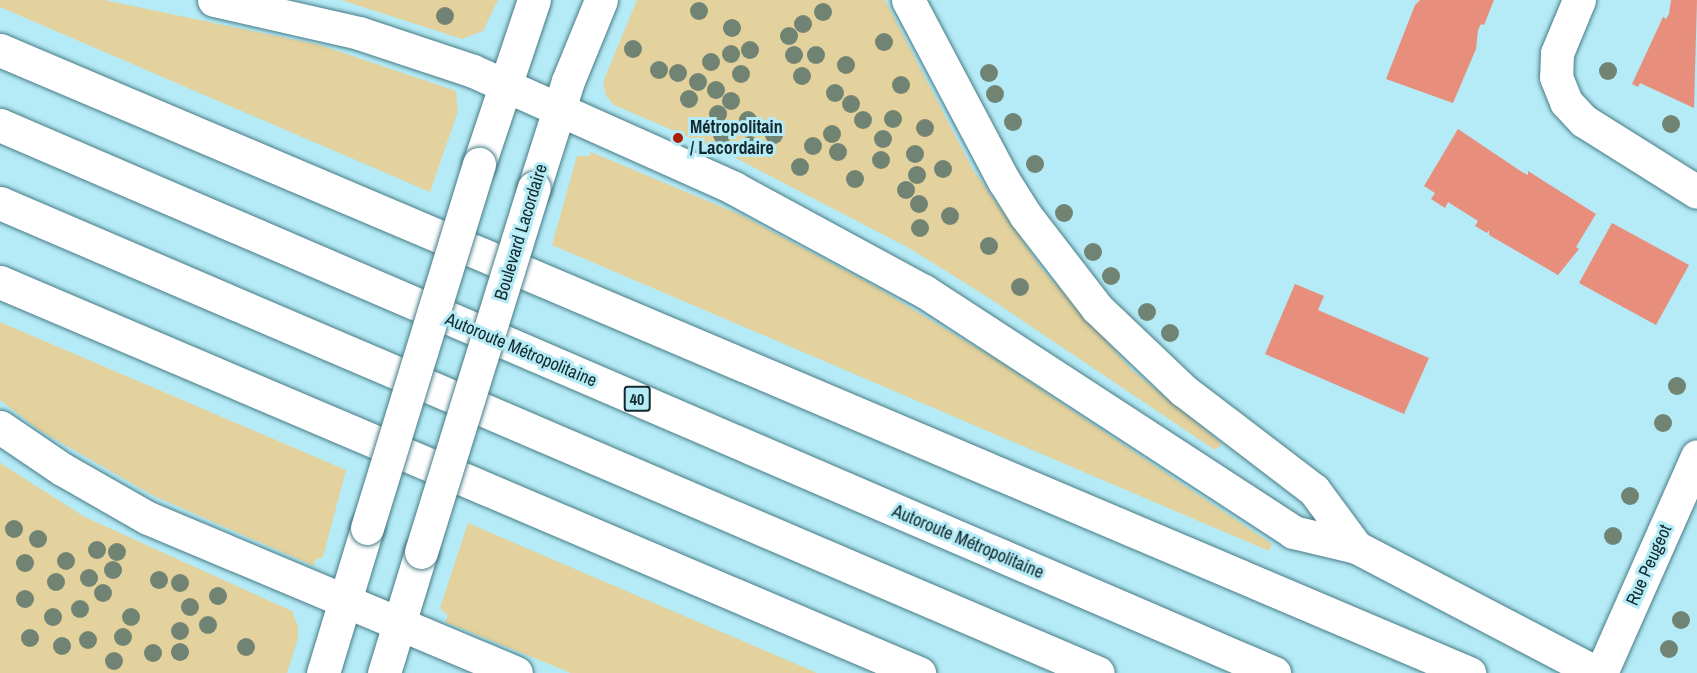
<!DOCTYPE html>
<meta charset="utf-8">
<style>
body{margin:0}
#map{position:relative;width:1697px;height:673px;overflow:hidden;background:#b4ebf6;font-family:"Archivo Narrow",sans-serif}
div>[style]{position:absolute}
.green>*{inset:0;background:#e3d29d}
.building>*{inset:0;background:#e88e7c}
.roads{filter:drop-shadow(0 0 2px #487b86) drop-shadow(0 0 2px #487b86)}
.minor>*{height:33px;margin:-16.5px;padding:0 16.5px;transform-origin:16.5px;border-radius:16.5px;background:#fff}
.major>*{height:33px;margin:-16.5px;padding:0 16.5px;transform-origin:16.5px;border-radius:16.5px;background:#fff}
.highway>*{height:33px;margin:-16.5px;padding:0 16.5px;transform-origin:16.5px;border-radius:16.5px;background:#fff}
.bridges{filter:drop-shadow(0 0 2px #487b86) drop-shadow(0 0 2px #487b86)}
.major-bridge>*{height:33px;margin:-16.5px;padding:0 16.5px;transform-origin:16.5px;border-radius:16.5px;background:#fff}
.trees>*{width:18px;height:18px;margin:-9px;border-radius:50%;background:#718473}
.dots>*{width:16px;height:16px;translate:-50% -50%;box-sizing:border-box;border:3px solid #b4ebf6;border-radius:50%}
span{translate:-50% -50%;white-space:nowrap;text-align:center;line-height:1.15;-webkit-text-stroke:6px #b4ebf6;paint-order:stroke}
.shield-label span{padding:2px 4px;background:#b4ebf6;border:2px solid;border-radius:4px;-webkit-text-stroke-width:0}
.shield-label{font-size:16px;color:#13292d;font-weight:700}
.poi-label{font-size:18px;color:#13292d;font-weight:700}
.left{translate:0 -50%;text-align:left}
.street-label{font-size:18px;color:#13292d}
</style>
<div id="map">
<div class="green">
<div style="clip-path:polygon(0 0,104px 0,320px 45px,456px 91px,458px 111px,430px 192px,0 7px)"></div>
<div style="clip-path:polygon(341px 0,498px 0,483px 31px,462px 39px)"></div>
<div style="clip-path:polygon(637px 0,885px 0,972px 168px,1042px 269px,1132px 370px,1222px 444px,1215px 450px,989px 298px,909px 248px,728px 154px,614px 105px,606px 96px,603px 82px)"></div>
<div style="clip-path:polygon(591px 152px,741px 215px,876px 287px,995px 359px,1272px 544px,1269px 551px,552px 245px,577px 156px,589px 156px)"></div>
<div style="clip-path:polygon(0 322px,346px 470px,323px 557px,315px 560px,314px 566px,154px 496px,39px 430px,0 400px)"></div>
<div style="clip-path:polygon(0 463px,85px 517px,292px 611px,298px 626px,298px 638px,287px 673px,0 673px)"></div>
<div style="clip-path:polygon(468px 523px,817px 673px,571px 673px,445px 622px,448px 616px,440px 608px)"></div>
</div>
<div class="building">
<div style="clip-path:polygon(1420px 0,1494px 0,1484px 25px,1481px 24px,1478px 30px,1476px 49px,1453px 103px,1386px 79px,1415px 5px)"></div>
<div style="clip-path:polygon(1671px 0,1697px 0,1694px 108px,1640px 83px,1638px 87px,1632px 84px,1663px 17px,1666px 19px,1669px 14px)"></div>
<div style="clip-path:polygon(1458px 129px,1522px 172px,1528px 175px,1528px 171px,1596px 214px,1576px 247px,1579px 249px,1558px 275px,1489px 235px,1489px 230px,1487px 233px,1475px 226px,1478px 221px,1448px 202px,1445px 208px,1431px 199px,1435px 193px,1424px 186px)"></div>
<div style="clip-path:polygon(1612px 223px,1689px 265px,1656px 325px,1579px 283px)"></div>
<div style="clip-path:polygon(1295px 284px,1324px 296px,1318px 310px,1429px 358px,1404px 414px,1265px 354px)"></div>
</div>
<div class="roads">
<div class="minor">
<div style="left:1579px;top:0;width:57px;rotate:112.5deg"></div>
<div style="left:1557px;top:53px;width:24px;rotate:92deg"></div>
<div style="left:1556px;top:77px;width:27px;rotate:68deg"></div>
<div style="left:1566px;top:102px;width:26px;rotate:47deg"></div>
<div style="left:1584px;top:121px;width:133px;rotate:32.1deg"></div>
<div style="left:1601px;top:673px;width:237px;rotate:-66.1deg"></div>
</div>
<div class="major">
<div style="left:214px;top:0;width:149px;rotate:12.8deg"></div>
<div style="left:359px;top:33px;width:120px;rotate:18.4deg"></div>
<div style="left:473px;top:71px;width:286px;rotate:24.1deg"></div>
<div style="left:734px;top:188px;width:216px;rotate:28.5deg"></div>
<div style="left:924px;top:291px;width:441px;rotate:33.1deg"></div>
<div style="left:1293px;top:532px;width:65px;rotate:13.4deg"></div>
<div style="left:1356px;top:547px;width:272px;rotate:27.6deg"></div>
<div style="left:908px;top:0;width:205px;rotate:62.1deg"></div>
<div style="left:1004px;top:181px;width:41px;rotate:57.8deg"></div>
<div style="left:1026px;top:216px;width:116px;rotate:52.3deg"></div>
<div style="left:1097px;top:308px;width:119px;rotate:43.6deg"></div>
<div style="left:1183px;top:390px;width:165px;rotate:37.4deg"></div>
<div style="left:1314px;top:490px;width:71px;rotate:53.6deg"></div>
<div style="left:0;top:50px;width:1596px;rotate:22.98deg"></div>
<div style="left:479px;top:164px;width:173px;rotate:-71.5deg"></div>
<div style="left:534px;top:188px;width:112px;rotate:-72.4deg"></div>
<div style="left:568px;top:81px;width:87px;rotate:-67.8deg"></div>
<div style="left:0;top:282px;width:999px;rotate:23.05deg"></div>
<div style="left:0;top:427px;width:75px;rotate:34.1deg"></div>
<div style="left:62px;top:469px;width:99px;rotate:29.7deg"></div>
<div style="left:148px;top:518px;width:399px;rotate:22.8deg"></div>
<div style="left:323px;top:673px;width:152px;rotate:-73.1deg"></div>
<div style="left:384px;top:673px;width:127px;rotate:-73deg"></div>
</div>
<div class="highway">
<div style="left:0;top:125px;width:1387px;rotate:23.27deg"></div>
<div style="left:0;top:203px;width:1194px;rotate:23.17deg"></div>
</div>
</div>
<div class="bridges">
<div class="major-bridge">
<div style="left:367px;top:528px;width:381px;rotate:-72.9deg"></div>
<div style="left:421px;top:552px;width:381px;rotate:-72.8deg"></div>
</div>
</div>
<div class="trees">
<div style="left:699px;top:11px"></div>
<div style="left:823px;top:12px"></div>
<div style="left:445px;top:16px"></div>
<div style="left:803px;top:24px"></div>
<div style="left:732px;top:28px"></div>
<div style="left:789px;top:36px"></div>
<div style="left:884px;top:42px"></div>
<div style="left:633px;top:49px"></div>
<div style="left:750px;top:50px"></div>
<div style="left:731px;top:54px"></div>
<div style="left:794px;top:55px"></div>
<div style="left:816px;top:55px"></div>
<div style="left:711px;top:62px"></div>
<div style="left:846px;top:65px"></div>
<div style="left:659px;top:70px"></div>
<div style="left:1608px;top:71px"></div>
<div style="left:678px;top:73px"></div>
<div style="left:989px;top:73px"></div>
<div style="left:741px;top:74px"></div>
<div style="left:802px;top:76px"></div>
<div style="left:698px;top:82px"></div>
<div style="left:901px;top:85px"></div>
<div style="left:716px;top:90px"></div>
<div style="left:835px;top:93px"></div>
<div style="left:995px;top:94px"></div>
<div style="left:689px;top:99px"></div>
<div style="left:731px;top:101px"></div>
<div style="left:851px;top:104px"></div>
<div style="left:718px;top:114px"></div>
<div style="left:893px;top:119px"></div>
<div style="left:748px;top:120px"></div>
<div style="left:863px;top:120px"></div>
<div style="left:1013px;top:122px"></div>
<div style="left:1671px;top:124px"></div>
<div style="left:925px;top:128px"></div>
<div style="left:832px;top:134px"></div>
<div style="left:722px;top:135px"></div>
<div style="left:774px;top:135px"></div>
<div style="left:883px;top:139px"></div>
<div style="left:750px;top:145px"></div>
<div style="left:813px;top:146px"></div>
<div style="left:838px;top:152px"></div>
<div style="left:915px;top:154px"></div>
<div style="left:881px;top:160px"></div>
<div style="left:1035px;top:164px"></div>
<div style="left:800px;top:167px"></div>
<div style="left:943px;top:169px"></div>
<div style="left:917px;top:175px"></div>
<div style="left:855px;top:179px"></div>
<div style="left:906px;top:190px"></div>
<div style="left:919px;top:204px"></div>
<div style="left:1064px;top:213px"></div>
<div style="left:950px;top:216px"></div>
<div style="left:920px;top:228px"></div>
<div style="left:989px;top:246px"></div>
<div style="left:1093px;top:252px"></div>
<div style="left:1111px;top:276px"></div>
<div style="left:1020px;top:287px"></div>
<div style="left:1147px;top:312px"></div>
<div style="left:1170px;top:333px"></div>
<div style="left:1677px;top:386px"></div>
<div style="left:1663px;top:423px"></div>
<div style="left:1630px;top:496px"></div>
<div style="left:14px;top:529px"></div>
<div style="left:1613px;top:536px"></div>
<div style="left:38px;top:539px"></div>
<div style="left:97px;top:550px"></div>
<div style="left:117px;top:552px"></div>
<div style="left:66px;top:561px"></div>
<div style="left:25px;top:563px"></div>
<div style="left:113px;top:570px"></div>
<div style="left:89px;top:578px"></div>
<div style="left:159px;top:580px"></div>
<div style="left:56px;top:582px"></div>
<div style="left:180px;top:583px"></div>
<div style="left:103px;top:593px"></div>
<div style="left:218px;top:596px"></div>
<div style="left:25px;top:599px"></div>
<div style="left:190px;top:607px"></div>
<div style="left:80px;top:609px"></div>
<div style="left:53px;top:617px"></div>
<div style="left:131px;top:617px"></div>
<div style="left:1681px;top:620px"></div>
<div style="left:208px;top:625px"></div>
<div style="left:180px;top:631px"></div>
<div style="left:123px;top:637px"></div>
<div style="left:30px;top:638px"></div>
<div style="left:88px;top:640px"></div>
<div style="left:62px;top:646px"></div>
<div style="left:246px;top:647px"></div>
<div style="left:1669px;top:649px"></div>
<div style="left:180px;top:652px"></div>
<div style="left:153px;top:653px"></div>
<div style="left:114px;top:661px"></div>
</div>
<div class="dots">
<div style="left:678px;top:138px;background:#ac1e03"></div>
</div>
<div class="shield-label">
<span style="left:637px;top:399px">40</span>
</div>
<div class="poi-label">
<span class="left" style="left:690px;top:138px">Métropolitain<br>/ Lacordaire</span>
</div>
<div class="street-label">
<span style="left:521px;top:232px;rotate:-73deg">Boulevard Lacordaire</span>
<span style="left:521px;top:350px;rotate:23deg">Autoroute Métropolitaine</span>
<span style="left:968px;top:542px;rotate:23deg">Autoroute Métropolitaine</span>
<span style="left:1649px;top:565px;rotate:-66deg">Rue Peugeot</span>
</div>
</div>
